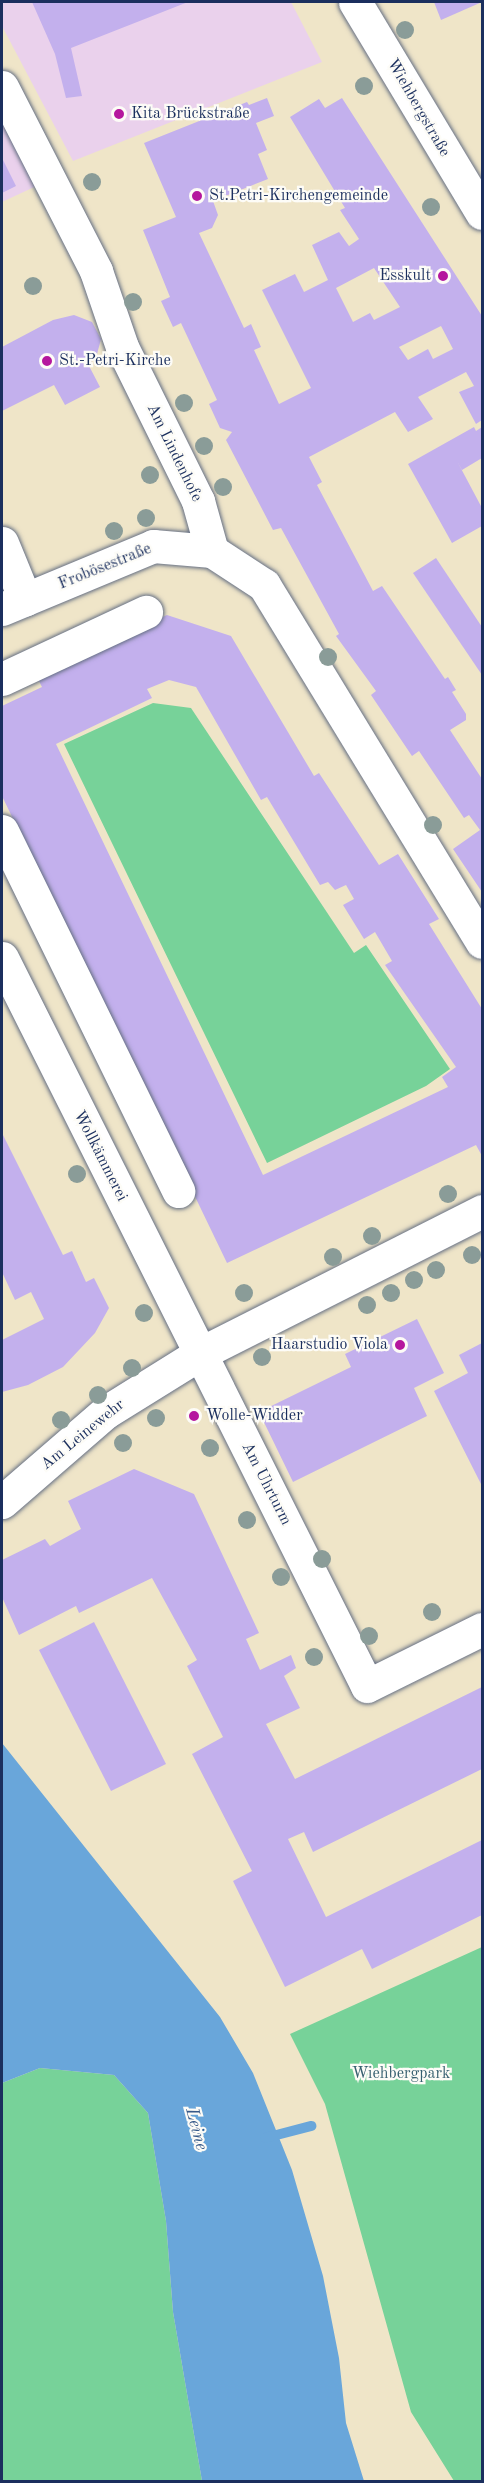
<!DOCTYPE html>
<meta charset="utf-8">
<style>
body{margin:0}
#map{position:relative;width:484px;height:2483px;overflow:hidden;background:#efe5c8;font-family:"Old Standard TT",serif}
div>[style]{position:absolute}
.built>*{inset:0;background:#ead1ec}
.green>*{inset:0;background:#77d299}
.water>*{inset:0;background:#69a6da}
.stream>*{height:10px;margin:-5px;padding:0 5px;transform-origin:5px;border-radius:5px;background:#69a6da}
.building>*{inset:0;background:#c3b0ed}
.roads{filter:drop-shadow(0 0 2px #656f83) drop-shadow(0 0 2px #656f83)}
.minor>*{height:33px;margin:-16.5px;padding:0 16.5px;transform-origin:16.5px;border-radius:16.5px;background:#fff}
.trees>*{width:18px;height:18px;margin:-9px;border-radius:50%;background:#8a9c98}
.dots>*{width:16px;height:16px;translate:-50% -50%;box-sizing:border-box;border:3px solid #fdfcf7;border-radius:50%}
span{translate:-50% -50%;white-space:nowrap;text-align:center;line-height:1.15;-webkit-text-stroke:4.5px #fdfcf7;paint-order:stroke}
.street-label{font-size:16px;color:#1b2f5e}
.poi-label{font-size:16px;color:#1b2f5e}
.left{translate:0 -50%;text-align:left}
.right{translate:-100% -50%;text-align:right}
.park-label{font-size:16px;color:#376070}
.water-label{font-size:18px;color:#365989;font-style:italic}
.frame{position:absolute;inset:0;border:3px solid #1b2f5e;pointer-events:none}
</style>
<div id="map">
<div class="built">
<div style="clip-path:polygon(2px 2px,291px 2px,322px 62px,73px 161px,2px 26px)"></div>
<div style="clip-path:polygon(2px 104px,45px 182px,2px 202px)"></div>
</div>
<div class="green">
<div style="clip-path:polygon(153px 703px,191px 708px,354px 953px,366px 945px,450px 1069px,426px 1086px,267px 1163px,64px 744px)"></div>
<div style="clip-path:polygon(482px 1947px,482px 2481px,454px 2481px,411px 2412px,325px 2104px,290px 2034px)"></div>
<div style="clip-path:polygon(40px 2068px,114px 2075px,148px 2113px,166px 2221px,173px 2312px,202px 2481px,2px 2481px,2px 2083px)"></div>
</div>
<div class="water">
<div style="clip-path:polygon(2px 1743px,220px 2017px,253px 2073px,292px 2170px,323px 2276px,339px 2358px,346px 2423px,364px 2481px,202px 2481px,173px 2312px,166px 2221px,148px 2113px,114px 2075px,40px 2068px,2px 2083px)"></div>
</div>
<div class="stream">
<div style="left:265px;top:2138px;width:48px;rotate:-14.6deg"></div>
</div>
<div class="building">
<div style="clip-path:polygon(32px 2px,188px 2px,71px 48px,82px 96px,66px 98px,55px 54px)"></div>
<div style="clip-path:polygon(434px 2px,482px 2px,441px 20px)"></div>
<div style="clip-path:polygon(evenodd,267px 98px,274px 116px,256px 123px,267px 150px,258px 154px,268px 179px,213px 201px,218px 215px,212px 228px,199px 233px,244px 328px,251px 324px,261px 347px,254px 350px,279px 404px,311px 388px,262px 290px,295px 274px,304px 292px,328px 280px,312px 245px,339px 232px,349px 246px,359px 239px,340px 210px,345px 208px,290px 117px,319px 99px,325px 108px,342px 98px,482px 316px,482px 420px,476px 424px,459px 392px,474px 386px,466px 372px,418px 397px,433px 419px,408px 432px,395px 412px,309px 457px,322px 482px,317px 485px,373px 591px,382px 586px,445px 679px,448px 677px,456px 690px,452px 692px,466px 714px,466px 720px,450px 730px,482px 779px,482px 892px,453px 849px,480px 830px,469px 815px,464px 818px,419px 751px,412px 756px,371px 695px,376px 691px,336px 636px,339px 634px,281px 528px,273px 530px,226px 440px,232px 432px,220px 428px,209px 404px,217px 400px,181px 323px,173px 327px,161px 301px,170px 297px,143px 230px,176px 217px,144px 143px,247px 102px,249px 105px,267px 98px,374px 268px,400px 307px,374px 320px,370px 313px,353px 322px,336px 288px,374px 268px,267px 98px,441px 326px,453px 349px,433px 359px,428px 349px,408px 360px,399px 347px,441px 326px)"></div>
<div style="clip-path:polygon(2px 158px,16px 186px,2px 193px)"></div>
<div style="clip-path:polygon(74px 315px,92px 322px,101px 339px,96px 358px,88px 364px,100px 387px,65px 405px,54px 385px,2px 411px,2px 347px,53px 320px)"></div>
<div style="clip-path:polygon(474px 427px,476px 431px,482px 427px,482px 458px,462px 470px,457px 461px,482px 508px,482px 526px,452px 543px,408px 464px)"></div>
<div style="clip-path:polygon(436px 558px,482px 627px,482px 675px,413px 573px)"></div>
<div style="clip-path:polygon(evenodd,167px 615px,231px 636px,314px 776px,319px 773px,379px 865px,398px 854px,439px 919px,429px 924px,482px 1009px,482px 1156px,476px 1145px,227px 1263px,2px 796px,2px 706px,42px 687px,36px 675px,167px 615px,169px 680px,196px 687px,261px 800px,267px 797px,320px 885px,328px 882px,335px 890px,346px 885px,354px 899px,343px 905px,364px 939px,375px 932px,392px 961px,385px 965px,456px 1067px,442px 1077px,448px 1087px,263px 1175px,56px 744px,152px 698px,147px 689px,169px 680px)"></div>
<div style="clip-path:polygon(2px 1133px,63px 1255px,72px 1251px,86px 1282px,94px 1278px,109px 1308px,95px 1333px,63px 1367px,28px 1385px,2px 1392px,2px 1340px,44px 1319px,31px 1292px,15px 1300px,2px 1272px)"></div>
<div style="clip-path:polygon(417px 1319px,444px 1373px,414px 1388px,427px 1416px,293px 1482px,259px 1412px,351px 1367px,345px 1354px)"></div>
<div style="clip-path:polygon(482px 1343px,482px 1486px,434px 1391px,468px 1373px,459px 1355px)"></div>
<div style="clip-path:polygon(134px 1469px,194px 1494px,259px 1633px,246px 1639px,260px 1670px,291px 1655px,296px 1668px,284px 1676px,300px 1708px,266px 1724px,295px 1779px,482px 1687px,482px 1769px,313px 1852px,304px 1832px,288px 1839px,326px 1917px,482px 1840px,482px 1915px,372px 1969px,362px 1949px,285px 1987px,233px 1881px,252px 1871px,192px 1754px,223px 1737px,187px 1666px,197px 1660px,152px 1578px,79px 1613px,76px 1606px,19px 1635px,2px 1597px,2px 1560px,45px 1539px,50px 1546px,81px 1529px,68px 1501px)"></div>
<div style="clip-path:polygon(94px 1622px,166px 1764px,111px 1791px,39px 1650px)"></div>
</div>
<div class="roads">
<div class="minor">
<div style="left:355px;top:2px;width:246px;rotate:59deg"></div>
<div style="left:2px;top:87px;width:207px;rotate:62.9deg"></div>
<div style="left:96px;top:271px;width:80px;rotate:71.1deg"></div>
<div style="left:122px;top:347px;width:172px;rotate:63.7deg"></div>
<div style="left:198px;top:501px;width:52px;rotate:74.4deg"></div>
<div style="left:212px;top:551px;width:62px;rotate:33.2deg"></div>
<div style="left:264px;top:585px;width:418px;rotate:58.6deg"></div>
<div style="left:2px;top:543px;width:61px;rotate:67.7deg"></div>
<div style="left:2px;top:609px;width:164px;rotate:-22.6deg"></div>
<div style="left:153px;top:546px;width:59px;rotate:4.8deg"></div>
<div style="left:2px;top:679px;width:159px;rotate:-25deg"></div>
<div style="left:2px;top:831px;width:401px;rotate:63.9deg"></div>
<div style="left:2px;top:958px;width:814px;rotate:63.37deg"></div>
<div style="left:367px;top:1686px;width:128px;rotate:-26.4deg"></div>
<div style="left:2px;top:1502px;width:138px;rotate:-40.9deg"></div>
<div style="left:106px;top:1412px;width:110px;rotate:-31.9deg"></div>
<div style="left:199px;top:1354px;width:317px;rotate:-26.8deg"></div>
</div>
</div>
<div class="trees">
<div style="left:405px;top:30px"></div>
<div style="left:364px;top:86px"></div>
<div style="left:92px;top:182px"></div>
<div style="left:431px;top:207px"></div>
<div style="left:33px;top:286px"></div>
<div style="left:133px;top:302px"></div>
<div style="left:184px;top:403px"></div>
<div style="left:204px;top:446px"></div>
<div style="left:150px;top:475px"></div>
<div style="left:223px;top:487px"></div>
<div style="left:146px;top:518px"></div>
<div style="left:114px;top:531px"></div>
<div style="left:328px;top:657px"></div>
<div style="left:433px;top:825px"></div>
<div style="left:77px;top:1174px"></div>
<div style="left:448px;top:1194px"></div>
<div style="left:372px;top:1236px"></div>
<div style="left:472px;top:1255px"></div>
<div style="left:333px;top:1257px"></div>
<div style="left:436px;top:1270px"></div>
<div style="left:414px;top:1280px"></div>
<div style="left:244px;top:1293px"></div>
<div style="left:391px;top:1293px"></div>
<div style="left:367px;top:1305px"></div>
<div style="left:144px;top:1313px"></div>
<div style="left:262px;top:1357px"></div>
<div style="left:132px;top:1368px"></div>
<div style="left:98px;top:1395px"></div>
<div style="left:156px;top:1418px"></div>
<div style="left:61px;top:1420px"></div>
<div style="left:123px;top:1443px"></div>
<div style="left:210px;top:1448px"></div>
<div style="left:247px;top:1520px"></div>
<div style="left:322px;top:1559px"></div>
<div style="left:281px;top:1577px"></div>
<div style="left:432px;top:1612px"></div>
<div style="left:369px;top:1636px"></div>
<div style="left:314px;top:1657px"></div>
</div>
<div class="dots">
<div style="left:119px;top:114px;background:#b5179e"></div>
<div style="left:197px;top:196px;background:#b5179e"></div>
<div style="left:443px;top:276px;background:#b5179e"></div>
<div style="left:47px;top:361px;background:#b5179e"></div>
<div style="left:400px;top:1345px;background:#b5179e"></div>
<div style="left:194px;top:1416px;background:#b5179e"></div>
</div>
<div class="street-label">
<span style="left:418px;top:108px;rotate:60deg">Wiehbergstraße</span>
<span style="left:174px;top:453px;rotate:64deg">Am Lindenhofe</span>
<span style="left:105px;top:567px;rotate:-22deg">Frobösestraße</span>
<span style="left:100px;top:1156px;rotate:63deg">Wollkämmerei</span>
<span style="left:83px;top:1435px;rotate:-39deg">Am Leinewehr</span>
<span style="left:266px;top:1484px;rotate:63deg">Am Uhrturm</span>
</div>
<div class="poi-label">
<span class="left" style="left:131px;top:114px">Kita Brückstraße</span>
<span class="left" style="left:209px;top:196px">St.Petri-Kirchengemeinde</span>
<span class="right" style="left:431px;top:276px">Esskult</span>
<span class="left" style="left:59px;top:361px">St.-Petri-Kirche</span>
<span class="right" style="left:388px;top:1345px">Haarstudio Viola</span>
<span class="left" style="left:206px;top:1416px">Wolle-Widder</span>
</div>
<div class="park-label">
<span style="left:401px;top:2074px">Wiehbergpark</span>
</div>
<div class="water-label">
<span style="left:196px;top:2129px;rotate:75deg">Leine</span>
</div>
<div class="frame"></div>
</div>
